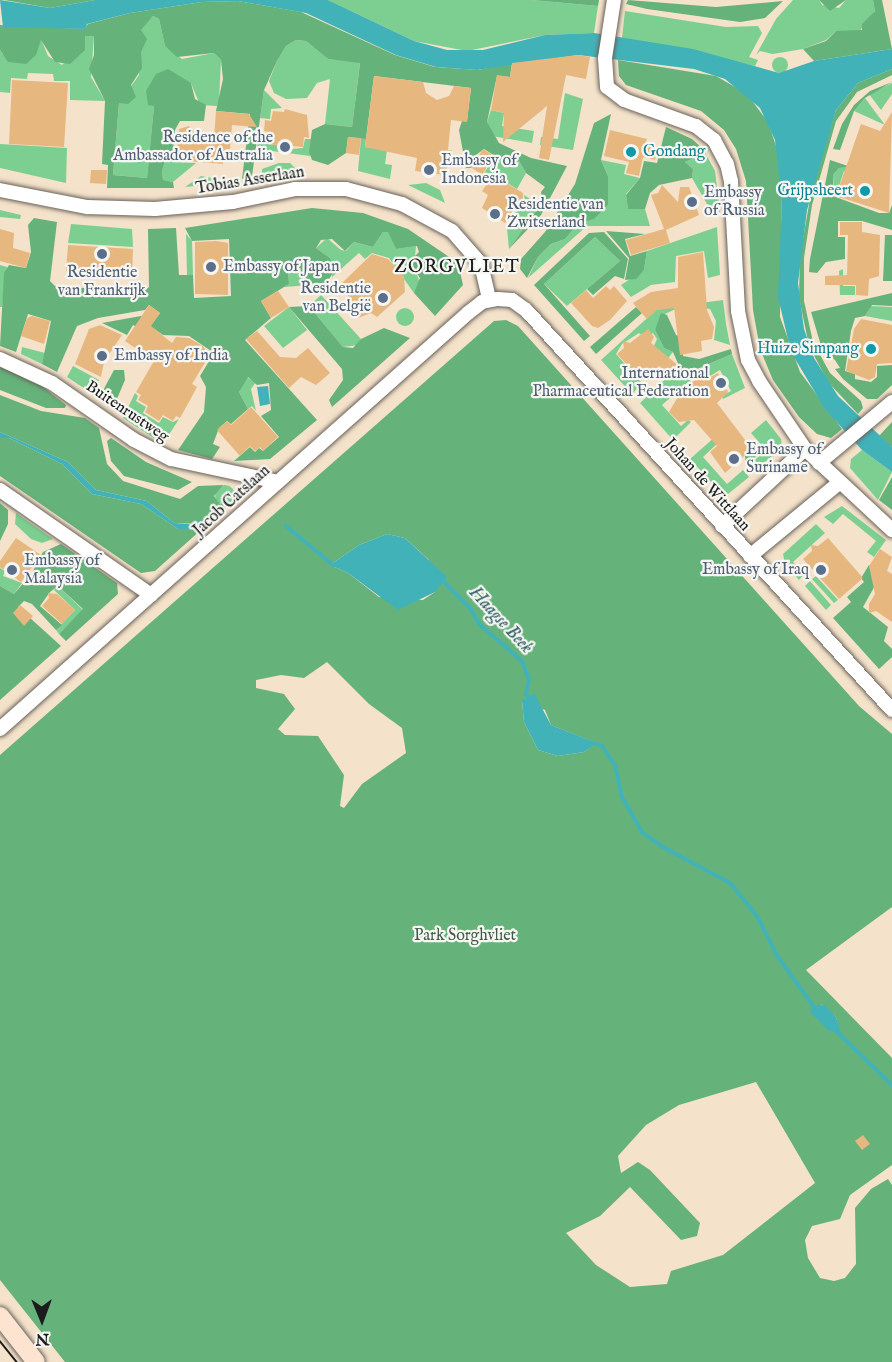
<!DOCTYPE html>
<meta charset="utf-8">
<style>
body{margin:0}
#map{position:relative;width:892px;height:1362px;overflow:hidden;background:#f4e2ca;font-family:"IM FELL English",serif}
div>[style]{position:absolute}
.green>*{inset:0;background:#7dcf91}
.round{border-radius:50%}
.forest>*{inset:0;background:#66b27b}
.water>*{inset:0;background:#42b2b9}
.stream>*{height:4px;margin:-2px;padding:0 2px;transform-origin:2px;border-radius:2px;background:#42b2b9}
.building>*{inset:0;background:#e6b880}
.roads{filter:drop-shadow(0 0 2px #686159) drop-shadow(0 0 2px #686159)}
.street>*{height:14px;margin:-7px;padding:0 7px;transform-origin:7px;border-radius:7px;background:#fff}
.secondary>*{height:18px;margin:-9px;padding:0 9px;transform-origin:9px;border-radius:9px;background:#fde4d1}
.tram>*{height:1.5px;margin:-0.75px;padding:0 0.75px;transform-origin:0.75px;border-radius:0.75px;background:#1c1c1c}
.dots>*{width:16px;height:16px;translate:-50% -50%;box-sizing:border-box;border:3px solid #f6f6f2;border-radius:50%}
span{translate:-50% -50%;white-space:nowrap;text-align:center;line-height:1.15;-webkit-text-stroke:4.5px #f6f6f2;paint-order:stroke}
.service-label{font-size:16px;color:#4e5e75}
.right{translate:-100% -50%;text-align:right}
.left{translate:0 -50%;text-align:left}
.culture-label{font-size:16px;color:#0d838f}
.street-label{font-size:16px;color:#1c1c1c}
.park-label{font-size:16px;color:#3e5b45}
.neighbourhood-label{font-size:18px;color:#1c1c1c;letter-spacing:1.5px}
.water-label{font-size:18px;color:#2d6063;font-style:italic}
.north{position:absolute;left:12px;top:1290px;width:60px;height:60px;-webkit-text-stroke:4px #f6f6f2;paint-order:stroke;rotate:179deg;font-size:16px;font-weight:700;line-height:24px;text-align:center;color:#1c1c1c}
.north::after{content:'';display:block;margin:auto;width:21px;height:27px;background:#1c1c1c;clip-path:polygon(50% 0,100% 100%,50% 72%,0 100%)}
</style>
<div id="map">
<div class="green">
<div style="clip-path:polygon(328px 0,532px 0,598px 6px,594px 33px,545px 35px,467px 51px,414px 41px)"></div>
<div style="clip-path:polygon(793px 0,819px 0,822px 5px,839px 8px,846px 0,873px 0,875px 11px,859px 32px,836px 31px,826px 40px,803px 49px,773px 54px,760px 51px,756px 55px,776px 19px)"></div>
<div style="clip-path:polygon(625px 11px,726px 27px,758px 26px,762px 33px,749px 57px,758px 60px,755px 66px,622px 38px)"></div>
<div style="clip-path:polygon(153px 16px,159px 19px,165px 46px,182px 59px,214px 53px,221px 60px,219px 101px,217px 106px,200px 105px,191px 83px,154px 106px,147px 178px,113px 175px,119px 103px,139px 75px,140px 30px)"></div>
<div style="clip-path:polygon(84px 36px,94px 36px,91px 77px,105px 101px,70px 100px,70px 81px,54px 81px,53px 74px,28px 73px,27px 79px,11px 78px,10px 93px,0 92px,0 50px,3px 55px,39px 45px,41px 39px,48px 56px,62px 65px,85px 42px)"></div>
<div style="clip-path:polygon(296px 40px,306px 41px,328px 59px,360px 62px,352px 127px,325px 124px,330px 79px,317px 83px,307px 98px,286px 99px,274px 93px,269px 81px,277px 61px,286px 46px)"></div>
<div class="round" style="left:772px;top:57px;width:16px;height:16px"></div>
<div style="clip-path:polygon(892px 83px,892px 94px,881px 110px,869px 94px)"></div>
<div style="clip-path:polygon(264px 90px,282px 108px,271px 109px,270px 119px,260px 118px)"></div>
<div style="clip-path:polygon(565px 93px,583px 99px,573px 150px,540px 145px,541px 137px,558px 139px)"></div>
<div style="clip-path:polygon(865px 98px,885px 125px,854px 111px)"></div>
<div style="clip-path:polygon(491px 110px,504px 113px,502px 126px,534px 131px,532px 143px,492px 136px,487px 122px)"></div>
<div style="clip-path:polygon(259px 132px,268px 133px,267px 144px,278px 145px,278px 150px,303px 148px,305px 139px,311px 139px,310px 156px,257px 149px)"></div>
<div style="clip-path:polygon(361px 138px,366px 139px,365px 147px,387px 150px,385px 164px,392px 165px,390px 179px,358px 171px)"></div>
<div style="clip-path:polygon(0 144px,67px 148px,66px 183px,0 168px)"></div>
<div style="clip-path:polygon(703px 149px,715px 171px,720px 212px,707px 204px,692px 178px,693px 169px,685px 162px,701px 155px)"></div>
<div style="clip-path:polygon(173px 151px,173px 162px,196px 163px,173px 182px,163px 180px,162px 171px,167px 153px)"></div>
<div style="clip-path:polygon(495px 156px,519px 161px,526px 173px,517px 189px,493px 174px,489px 179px,483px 175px)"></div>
<div style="clip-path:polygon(601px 160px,626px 165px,624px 174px,640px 178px,626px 194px,628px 209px,645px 209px,650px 226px,587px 226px,528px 278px,538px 257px,551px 244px,565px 239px,579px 223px,594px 218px,608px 205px,608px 176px)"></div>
<div style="clip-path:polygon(279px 163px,290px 163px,296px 169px,262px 174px,262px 169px)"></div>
<div style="clip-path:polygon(851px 167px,865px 177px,844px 171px,837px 192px,843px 194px,842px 198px,834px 196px,833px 175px,839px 168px)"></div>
<div style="clip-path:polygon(201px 176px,213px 178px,217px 184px,185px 187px)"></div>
<div style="clip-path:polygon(426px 183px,440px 190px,445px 203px,408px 185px)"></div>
<div style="clip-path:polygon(524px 195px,541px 206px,509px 249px,507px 228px,516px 212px,526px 206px)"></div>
<div style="clip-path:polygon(0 210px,21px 215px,20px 219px,0 217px)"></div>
<div style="clip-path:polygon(71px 224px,132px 229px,133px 247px,68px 243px)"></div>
<div style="clip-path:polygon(717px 227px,720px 275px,708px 278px,704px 251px,676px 256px,675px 282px,651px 285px,631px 297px,621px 285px,644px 270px,647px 251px)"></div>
<div style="clip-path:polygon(383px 232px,389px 232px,396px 249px,416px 246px,414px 267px,420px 283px,414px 293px,389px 258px,372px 253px,365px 259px,359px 253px,332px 277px,330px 258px,316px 248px,327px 238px,341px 250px,346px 251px,354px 242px,373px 247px)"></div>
<div style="clip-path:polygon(186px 234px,192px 241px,193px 275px,187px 275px)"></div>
<div style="clip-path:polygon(595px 237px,620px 261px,567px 306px,544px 284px)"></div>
<div style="clip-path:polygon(0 265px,7px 267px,2px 307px,0 307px)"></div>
<div style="clip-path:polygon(295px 266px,306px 283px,311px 285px,284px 287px,289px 284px,288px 268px)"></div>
<div style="clip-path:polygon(843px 269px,843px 286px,855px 286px,855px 295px,840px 295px,839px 271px)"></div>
<div style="clip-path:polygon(321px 295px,361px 339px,359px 345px,343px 347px,309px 306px)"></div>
<div style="clip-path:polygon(723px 300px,726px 324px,730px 345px,714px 340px,716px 321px,710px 309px,686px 305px)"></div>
<div style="clip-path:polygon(684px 305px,665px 314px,655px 330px,664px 348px,673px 352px,665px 362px,653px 348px,657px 339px,653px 333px,646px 339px,639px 333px,622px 344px,616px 354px,642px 383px,632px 394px,601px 360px,656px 310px)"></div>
<div style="clip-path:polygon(871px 306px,892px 307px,892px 321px,865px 316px)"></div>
<div style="clip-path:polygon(289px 307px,307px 330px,283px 348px,264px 326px)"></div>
<div class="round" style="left:396px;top:308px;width:18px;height:18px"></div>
<div style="clip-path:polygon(22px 347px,45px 353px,42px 364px,21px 354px)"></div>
<div style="clip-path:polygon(732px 354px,745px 388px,723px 399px,722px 396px,731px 391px,720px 370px,705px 379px,702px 374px,688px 382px,662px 405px,681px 426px,688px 420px,691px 422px,673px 440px,640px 403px,673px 372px,683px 375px)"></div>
<div style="clip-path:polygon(73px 366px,99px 380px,93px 394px,67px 377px)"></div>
<div style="clip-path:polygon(246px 377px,256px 382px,251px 389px,256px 411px,252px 406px,248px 409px,239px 392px)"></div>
<div style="clip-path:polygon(135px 393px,138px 396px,136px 401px,146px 407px,143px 413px,159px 423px,163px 417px,173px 422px,179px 419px,163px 444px,123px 418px)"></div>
<div style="clip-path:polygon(766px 420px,781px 439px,782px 447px,753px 473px,747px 467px,766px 450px,751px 433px)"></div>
<div style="clip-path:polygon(716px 436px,720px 441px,703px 457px,727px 484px,743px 470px,749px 477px,728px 494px,720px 492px,690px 459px)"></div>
<div style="clip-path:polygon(862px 450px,892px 472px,878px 500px,850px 468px,851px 459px)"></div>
<div class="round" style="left:215px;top:485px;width:20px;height:20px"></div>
<div style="clip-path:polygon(842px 506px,886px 540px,874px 557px,867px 552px,876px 541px,843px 514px,833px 524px,824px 517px)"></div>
<div style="clip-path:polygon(16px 513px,53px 539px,42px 543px,31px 539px,15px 524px)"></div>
<div style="clip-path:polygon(816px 524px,825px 533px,793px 562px,804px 574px,799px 580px,785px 564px,783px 554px)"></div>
<div style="clip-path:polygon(0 568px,5px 571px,3px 576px,22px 583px,14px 594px,0 586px)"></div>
<div style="clip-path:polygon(816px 576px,838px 600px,834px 603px,812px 579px)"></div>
<div style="clip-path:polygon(810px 581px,831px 605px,826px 610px,805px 586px)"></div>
<div style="clip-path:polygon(58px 586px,83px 610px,59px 634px,56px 630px,75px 610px,54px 590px)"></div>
</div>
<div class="forest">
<div style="clip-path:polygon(4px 0,95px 0,50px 8px)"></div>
<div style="clip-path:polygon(532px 0,599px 0,598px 6px)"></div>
<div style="clip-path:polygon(628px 0,716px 7px,783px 1px,765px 18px,740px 22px,647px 9px,626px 4px)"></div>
<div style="clip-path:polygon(819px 0,846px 0,830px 11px)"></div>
<div style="clip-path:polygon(873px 0,882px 0,892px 49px,814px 61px,803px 49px,826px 41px,836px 31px,862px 30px,862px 24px,875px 11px)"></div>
<div style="clip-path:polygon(238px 1px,301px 12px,395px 55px,435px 67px,478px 70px,512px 63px,510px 77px,497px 76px,487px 122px,499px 143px,531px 158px,567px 166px,541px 215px,509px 249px,543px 202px,541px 192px,545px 187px,526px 173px,519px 161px,495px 156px,484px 149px,472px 158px,476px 161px,471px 168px,466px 168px,459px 130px,462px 121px,467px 121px,471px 88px,374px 76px,366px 139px,348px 137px,346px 153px,328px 165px,312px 160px,309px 152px,312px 130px,325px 124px,352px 127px,360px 63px,328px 59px,306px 41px,296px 40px,286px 46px,277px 61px,264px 90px,252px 176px,242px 179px,250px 114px,216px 111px,223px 79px,221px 60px,214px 53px,177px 57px,165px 46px,159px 19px,153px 16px,141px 30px,147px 39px,141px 52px,142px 68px,131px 85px,136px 97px,128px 104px,119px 103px,113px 175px,147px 178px,154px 106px,148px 105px,146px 91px,156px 74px,168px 69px,191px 83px,195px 99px,206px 105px,204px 121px,180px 121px,175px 130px,173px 151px,167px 154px,162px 171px,163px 180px,173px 182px,174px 188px,107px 188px,108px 165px,102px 164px,105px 101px,89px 69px,94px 55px,94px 36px,85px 36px,85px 50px,70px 64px,55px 62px,41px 40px,36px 55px,26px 64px,8px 62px,0 50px,0 25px,84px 29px,88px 24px,130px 13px,202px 2px)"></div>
<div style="clip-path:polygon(618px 60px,716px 76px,747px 94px,768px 122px,777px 149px,782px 188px,780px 317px,800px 372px,842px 429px,831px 438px,817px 434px,799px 417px,773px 380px,760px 349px,753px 310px,746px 181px,736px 149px,724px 130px,701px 111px,626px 85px,619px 76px)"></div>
<div style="clip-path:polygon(892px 69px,892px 75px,857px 92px,836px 121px,812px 205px,804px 258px,804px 301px,813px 342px,830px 373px,861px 401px,863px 408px,858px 414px,828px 382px,809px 346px,799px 297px,800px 256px,813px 182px,836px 110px,858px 83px)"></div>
<div style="clip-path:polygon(892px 82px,865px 98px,854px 111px,840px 150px,833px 149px,842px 124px,854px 105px,870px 91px)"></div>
<div style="clip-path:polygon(611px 114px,601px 160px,608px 176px,608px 205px,594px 219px,579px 223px,565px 239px,551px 244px,538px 257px,527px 278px,520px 269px,521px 259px,545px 232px,575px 184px,594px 123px)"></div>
<div style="clip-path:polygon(666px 127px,692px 139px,703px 149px,701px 155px,685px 162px,693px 169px,692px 178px,659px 185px,650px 193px,645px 209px,628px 209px,626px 195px,640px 178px,644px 161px,657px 163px)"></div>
<div style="clip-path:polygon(830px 160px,851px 167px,839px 168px,833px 175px,833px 196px,879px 213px,889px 213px,892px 205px,892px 230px,862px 221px,838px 221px,838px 237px,845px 237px,845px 259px,826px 262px,817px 273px,809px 272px,810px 259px)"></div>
<div style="clip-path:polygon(312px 208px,363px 213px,408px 229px,458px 263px,463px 285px,435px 316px,414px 293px,420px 278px,409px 262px,419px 252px,417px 246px,396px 249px,388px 232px,383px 232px,373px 247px,354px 242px,345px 251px,332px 239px,321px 240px,316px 248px,330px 258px,334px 271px,326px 284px,306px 283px,299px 267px,288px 268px,289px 284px,261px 301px,271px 318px,245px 340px,317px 420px,270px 459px,234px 461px,250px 447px,255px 452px,259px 448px,263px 451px,279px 437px,261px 416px,271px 410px,269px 383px,257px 385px,248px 377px,239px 392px,248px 409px,231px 424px,227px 421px,219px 428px,213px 444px,220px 447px,212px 459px,178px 450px,204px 412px,206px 387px,200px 376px,214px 353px,189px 336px,163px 335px,153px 328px,148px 334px,133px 325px,127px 335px,102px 323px,141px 316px,152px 324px,160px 313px,149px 305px,145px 310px,98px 318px,77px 326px,57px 372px,42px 364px,51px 321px,28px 314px,16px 352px,0 346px,4px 273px,9px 265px,26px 268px,31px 252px,28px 225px,34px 218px,57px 222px,50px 281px,55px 286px,143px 292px,149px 287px,148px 229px,176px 228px,179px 275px,193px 275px,194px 298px,231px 296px,229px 239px,192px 241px,185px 228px)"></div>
<div style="clip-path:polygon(606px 231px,645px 234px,625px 239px,630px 256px,647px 251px,644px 270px,636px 279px,625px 280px,629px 258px)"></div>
<div style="clip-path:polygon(604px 232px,628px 259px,624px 279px,615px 276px,593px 295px,587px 289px,620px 261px,595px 237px,544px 284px,590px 336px,584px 341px,534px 285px,589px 233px)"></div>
<div style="clip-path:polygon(885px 235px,892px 235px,892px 281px,883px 281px)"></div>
<div style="clip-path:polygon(892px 293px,892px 306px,872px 305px,865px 316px,855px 318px,851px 331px,845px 371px,855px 374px,855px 379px,871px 382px,877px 377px,877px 366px,892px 365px,892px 385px,877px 399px,867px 399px,843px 379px,835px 369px,840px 368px,835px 360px,822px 349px,811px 312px)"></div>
<div style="clip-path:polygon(309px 306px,343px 347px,353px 348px,361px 339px,384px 328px,410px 338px,332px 407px,329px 400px,343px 380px,342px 369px,289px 307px)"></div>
<div style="clip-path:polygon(636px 307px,642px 313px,596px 354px,590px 347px)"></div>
<div style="clip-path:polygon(661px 313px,667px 315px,676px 335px,682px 337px,683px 356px,699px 359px,731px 349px,732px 354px,683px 375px,673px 352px,664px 348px,655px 330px)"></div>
<div style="clip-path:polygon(evenodd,494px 321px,506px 320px,518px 326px,859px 706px,892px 734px,892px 907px,806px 970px,892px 1058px,892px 1165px,850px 1195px,840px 1219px,812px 1226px,805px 1240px,808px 1258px,820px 1278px,834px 1281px,845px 1278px,856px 1264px,855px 1208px,871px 1189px,888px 1179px,892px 1185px,892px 1362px,65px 1362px,0 1280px,0 755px,494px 321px,387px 534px,405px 538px,429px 560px,435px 592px,423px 600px,379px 597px,348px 573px,330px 565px,359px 545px,387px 534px,494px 321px,327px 662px,369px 704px,402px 728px,406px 753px,362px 784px,344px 808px,340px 806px,344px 775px,318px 736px,285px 735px,278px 729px,295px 709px,284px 694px,256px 688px,256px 680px,281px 675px,304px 678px,327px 662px,494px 321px,522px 701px,545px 710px,551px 725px,596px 743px,584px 752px,558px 756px,538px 750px,524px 722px,522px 701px,494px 321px,821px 1004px,836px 1017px,839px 1032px,821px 1004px,494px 321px,756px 1082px,815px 1183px,723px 1255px,671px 1271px,667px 1284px,630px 1287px,596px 1265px,566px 1233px,600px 1216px,630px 1187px,681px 1240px,697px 1236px,700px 1223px,650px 1170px,638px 1162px,621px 1173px,618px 1156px,646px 1125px,679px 1105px,756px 1082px)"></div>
<div style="clip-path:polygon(0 366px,38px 383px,66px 405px,65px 408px,46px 408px,0 390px)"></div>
<div style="clip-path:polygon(114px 370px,124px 370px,125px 380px,113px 408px,99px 398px)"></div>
<div style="clip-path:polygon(0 395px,41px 411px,85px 418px,99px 428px,107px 464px,123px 481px,180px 499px,198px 486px,223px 485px,214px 496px,220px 504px,230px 504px,155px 571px,141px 573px,0 476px,0 438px,9px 438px,62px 464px,92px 494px,141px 504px,178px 529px,196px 529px,207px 524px,174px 523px,147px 501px,96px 490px,68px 462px,0 432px)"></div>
<div style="clip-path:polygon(892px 422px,892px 447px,878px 437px)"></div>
<div style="clip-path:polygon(111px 438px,146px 462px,192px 482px,178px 490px,124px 476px,111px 461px,107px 441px)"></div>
<div style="clip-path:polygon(756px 442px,763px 450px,746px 465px,745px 456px)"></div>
<div style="clip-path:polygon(892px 477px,892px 510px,879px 500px)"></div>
<div style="clip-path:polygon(0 503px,8px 510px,8px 524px,0 541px)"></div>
<div style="clip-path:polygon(61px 544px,117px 583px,118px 594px,66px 641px,59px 634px,83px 609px,58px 586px,50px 592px,40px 606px,62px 625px,56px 630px,32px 604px,24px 601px,18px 607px,61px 646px,0 700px,0 586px,14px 594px,32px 573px,43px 552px)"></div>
<div style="clip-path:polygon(869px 565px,882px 573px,863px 607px,888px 627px,884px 641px,892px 649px,892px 657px,879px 669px,833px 618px,851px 602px,847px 597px,864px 582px,861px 578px)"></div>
</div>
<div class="water">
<div style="clip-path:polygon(0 0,50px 8px,95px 0,328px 0,414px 41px,447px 50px,483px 50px,545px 35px,594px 33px,693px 49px,779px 73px,814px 61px,892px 49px,892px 69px,858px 83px,836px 110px,807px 210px,798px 283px,804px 329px,814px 358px,838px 396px,892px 447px,892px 472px,862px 450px,825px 409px,791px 352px,778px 297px,782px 202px,775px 140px,760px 108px,725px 79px,694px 69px,578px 55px,477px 70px,436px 67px,396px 55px,306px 13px,238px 1px,202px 2px,130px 13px,87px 24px,85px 29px,3px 27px)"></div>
<div style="clip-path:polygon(268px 386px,270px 404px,260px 406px,257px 387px)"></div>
<div style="clip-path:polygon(0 432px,68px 462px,96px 490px,147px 501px,174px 523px,189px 524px,200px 520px,207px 524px,196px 529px,178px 529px,141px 504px,92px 494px,62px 464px,9px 438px,0 438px)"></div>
<div style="clip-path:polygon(387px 534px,405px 538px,447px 577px,435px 592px,398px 610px,348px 573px,330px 565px,359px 545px)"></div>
<div style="clip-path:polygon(534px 693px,551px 725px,597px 743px,584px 752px,558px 756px,538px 750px,524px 722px,522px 701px)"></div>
<div style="clip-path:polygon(825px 1005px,836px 1017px,841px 1033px,829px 1031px,810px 1012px,813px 1006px)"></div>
</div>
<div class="stream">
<div style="left:286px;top:526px;width:61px;rotate:39.7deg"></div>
<div style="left:441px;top:579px;width:41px;rotate:45deg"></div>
<div style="left:470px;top:608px;width:20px;rotate:60deg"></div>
<div style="left:480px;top:625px;width:55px;rotate:40.6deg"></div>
<div style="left:522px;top:661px;width:19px;rotate:69deg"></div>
<div style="left:529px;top:679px;width:15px;rotate:101deg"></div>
<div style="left:526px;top:694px;width:6px;rotate:51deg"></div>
<div style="left:594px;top:743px;width:9px;rotate:21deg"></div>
<div style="left:602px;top:746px;width:23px;rotate:56deg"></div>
<div style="left:615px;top:765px;width:33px;rotate:78deg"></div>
<div style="left:622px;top:797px;width:40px;rotate:60.3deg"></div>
<div style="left:642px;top:832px;width:24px;rotate:36deg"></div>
<div style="left:661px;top:846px;width:78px;rotate:28.2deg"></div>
<div style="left:730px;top:883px;width:43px;rotate:50.7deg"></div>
<div style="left:757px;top:916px;width:42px;rotate:63.4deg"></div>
<div style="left:776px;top:954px;width:69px;rotate:54.5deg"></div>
<div style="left:836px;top:1031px;width:78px;rotate:44deg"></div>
</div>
<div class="building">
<div style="clip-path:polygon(578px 55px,590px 57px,586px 79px,566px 75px,549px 160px,539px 158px,547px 106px,503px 142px,504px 113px,491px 110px,497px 75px,510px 77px,512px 63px)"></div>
<div style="clip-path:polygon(374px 76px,423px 82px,426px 93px,437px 100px,449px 96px,454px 86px,471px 88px,467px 122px,451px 120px,448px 150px,452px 150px,445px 175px,415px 171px,417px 158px,365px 147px)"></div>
<div style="clip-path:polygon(12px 80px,68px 83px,64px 147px,9px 144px)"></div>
<div style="clip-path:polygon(285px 109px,307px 115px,309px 138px,304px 137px,303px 147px,291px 146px,291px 150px,268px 143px,270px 132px,264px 131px,265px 120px,271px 121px,273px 111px,284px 112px)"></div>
<div style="clip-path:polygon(216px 111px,249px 114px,257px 127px,232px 125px,230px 149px,226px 149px,223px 164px,176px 160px,179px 129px,189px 126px,198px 137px,214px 138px)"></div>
<div style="clip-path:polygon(892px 112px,889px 213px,836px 196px,861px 124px,880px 131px)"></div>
<div style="clip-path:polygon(610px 130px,647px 139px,645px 144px,658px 147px,655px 160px,643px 157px,639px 176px,626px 173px,629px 162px,604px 156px)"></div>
<div style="clip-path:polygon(348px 137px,361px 138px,359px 155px,346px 153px)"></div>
<div style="clip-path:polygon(483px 149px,494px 156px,482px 175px,472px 168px)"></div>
<div style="clip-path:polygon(91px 170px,107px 170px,106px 184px,90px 183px)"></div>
<div style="clip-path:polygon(493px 175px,523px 193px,523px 207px,513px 210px,505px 223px,482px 208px,488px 195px,482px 191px)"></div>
<div style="clip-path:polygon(662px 185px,678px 202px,680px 187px,689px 187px,699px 215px,666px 230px,670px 243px,631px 255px,626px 240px,664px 229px,651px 195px,658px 193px)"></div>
<div style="clip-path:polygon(840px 222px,862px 222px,862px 232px,880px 235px,879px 276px,869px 279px,868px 296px,856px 295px,856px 285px,825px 285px,825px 276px,847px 275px,848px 235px,840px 235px)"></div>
<div style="clip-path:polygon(0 229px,14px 233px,13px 248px,30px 253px,26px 268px,0 261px)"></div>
<div style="clip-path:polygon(216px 241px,228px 243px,228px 295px,195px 294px,195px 242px)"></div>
<div style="clip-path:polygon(68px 245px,133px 249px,132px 276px,66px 271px)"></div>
<div style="clip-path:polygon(703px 252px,707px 310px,714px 327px,712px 339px,701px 341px,702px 351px,680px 355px,674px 308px,657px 310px,647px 319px,633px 303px,651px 292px,678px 288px,678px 257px)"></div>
<div style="clip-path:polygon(372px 254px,388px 259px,404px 276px,405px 292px,377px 317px,371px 313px,358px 318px,349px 307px,354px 303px,339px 286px)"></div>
<div style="clip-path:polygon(606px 286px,610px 290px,614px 286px,627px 301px,610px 320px,598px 328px,592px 326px,571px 303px,586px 290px,593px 298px)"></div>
<div style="clip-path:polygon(278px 291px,289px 307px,271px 318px,261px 301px)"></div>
<div style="clip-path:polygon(149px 305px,160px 313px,151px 326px,172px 343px,176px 337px,189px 338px,203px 346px,209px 356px,192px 384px,197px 387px,190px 400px,180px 418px,176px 416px,173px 421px,163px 415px,159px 421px,145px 412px,148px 406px,138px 400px,141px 395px,136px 392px,154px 361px,125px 341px)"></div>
<div style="clip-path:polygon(32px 316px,50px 321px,44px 344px,21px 336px,27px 318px)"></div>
<div style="clip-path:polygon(861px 319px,892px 325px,892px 363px,877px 364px,875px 377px,869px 380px,846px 371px,854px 329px)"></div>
<div style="clip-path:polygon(100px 325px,122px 335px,104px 362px,101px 377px,75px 364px,89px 329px)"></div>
<div style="clip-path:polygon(648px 329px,654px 337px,651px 343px,680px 367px,666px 373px,659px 366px,646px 377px,638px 377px,617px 354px,624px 348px,623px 341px,630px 343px)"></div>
<div style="clip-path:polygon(257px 331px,280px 357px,296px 358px,308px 348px,330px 373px,316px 385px,301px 377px,289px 388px,246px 339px)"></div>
<div style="clip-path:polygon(718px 373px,728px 392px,717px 403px,752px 449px,725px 473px,710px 452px,717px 446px,694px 420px,679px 422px,669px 412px,682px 390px,698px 378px,705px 380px)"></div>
<div style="clip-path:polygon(251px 407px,278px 437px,263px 451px,260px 447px,255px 451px,250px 446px,240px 456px,217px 430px,227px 421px,231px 425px)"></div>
<div style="clip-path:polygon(16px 538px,41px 555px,21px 582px,0 567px,0 561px)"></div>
<div style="clip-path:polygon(828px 538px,863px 578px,839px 599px,803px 559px,812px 551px,811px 545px,818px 546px)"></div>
<div style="clip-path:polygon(880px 549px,892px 557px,887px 571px,892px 574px,892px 622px,876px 611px,869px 613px,869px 604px,875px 594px,869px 566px)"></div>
<div style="clip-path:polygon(48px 593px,57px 594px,75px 610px,62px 624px,42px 606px,49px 598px)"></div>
<div style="clip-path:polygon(20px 605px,33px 616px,24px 626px,13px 613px)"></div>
<div style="clip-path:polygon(863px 1135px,870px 1144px,862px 1150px,855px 1141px)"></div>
</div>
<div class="roads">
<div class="street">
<div style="left:614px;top:0;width:59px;rotate:98.8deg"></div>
<div style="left:605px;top:58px;width:29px;rotate:86deg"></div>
<div style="left:607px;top:87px;width:21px;rotate:37deg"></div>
<div style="left:624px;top:100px;width:77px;rotate:19.9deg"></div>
<div style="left:696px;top:126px;width:23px;rotate:38deg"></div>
<div style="left:714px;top:140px;width:27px;rotate:62deg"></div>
<div style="left:727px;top:164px;width:17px;rotate:77deg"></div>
<div style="left:731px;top:181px;width:130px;rotate:86.9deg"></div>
<div style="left:738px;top:311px;width:50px;rotate:78.5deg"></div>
<div style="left:748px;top:360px;width:24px;rotate:62deg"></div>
<div style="left:759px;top:381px;width:82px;rotate:55.9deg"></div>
<div style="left:805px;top:449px;width:119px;rotate:43deg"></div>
<div style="left:0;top:190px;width:89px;rotate:11.1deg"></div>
<div style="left:87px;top:207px;width:68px;rotate:1.7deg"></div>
<div style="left:155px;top:209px;width:78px;rotate:-5.1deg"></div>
<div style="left:233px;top:202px;width:63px;rotate:-11.8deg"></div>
<div style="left:295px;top:189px;width:51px"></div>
<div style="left:346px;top:189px;width:58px;rotate:15deg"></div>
<div style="left:402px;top:204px;width:57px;rotate:28.4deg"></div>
<div style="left:452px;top:231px;width:44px;rotate:48.7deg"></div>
<div style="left:481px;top:264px;width:37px;rotate:77deg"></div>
<div style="left:0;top:359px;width:57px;rotate:24.8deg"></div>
<div style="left:52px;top:383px;width:100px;rotate:34.8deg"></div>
<div style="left:134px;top:440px;width:42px;rotate:27.2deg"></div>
<div style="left:171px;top:459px;width:109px;rotate:12.1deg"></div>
<div style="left:819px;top:463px;width:95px;rotate:-39.9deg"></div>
<div style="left:0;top:490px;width:184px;rotate:34.8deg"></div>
<div style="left:722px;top:526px;width:113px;rotate:-42.9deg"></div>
<div style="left:750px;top:556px;width:115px;rotate:-39.4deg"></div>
<div style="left:0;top:729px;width:626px;rotate:-41.63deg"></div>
<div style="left:468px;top:313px;width:18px;rotate:-38deg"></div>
<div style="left:482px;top:302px;width:16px;rotate:-11deg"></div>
<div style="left:498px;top:299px;width:14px;rotate:4deg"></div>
<div style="left:512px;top:300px;width:17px;rotate:36deg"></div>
<div style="left:526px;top:310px;width:542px;rotate:47.54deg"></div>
</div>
<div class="secondary">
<div style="left:0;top:1316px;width:58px;rotate:52deg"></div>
</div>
</div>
<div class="tram">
<div style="left:0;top:1341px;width:27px;rotate:51deg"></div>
</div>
<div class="dots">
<div style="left:285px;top:147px;background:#5c6f8a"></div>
<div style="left:631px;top:152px;background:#0f9aa8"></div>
<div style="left:429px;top:170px;background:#5c6f8a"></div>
<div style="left:865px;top:191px;background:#0f9aa8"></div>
<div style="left:692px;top:202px;background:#5c6f8a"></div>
<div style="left:495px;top:214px;background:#5c6f8a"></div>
<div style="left:102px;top:254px;background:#5c6f8a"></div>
<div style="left:211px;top:267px;background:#5c6f8a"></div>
<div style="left:383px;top:298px;background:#5c6f8a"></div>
<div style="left:871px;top:349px;background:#0f9aa8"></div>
<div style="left:102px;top:356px;background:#5c6f8a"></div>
<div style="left:721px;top:383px;background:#5c6f8a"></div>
<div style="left:734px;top:459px;background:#5c6f8a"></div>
<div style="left:12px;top:570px;background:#5c6f8a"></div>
<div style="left:821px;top:570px;background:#5c6f8a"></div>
</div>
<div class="service-label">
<span class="right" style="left:273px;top:147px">Residence of the<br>Ambassador of Australia</span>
<span class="left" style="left:441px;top:170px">Embassy of<br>Indonesia</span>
<span class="left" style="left:704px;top:202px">Embassy<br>of Russia</span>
<span class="left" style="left:507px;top:214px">Residentie van<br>Zwitserland</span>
<span class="left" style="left:223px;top:267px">Embassy of Japan</span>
<span style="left:102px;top:282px">Residentie<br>van Frankrijk</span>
<span class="right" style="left:371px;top:298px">Residentie<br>van België</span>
<span class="left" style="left:114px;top:356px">Embassy of India</span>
<span class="right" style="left:709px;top:383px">International<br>Pharmaceutical Federation</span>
<span class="left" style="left:746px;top:459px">Embassy of<br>Suriname</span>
<span class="left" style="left:24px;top:570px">Embassy of<br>Malaysia</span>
<span class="right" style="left:809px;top:570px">Embassy of Iraq</span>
</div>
<div class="culture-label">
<span class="left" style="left:643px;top:152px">Gondang</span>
<span class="right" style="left:853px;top:191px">Grijpsheert</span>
<span class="right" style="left:859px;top:349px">Huize Simpang</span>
</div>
<div class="street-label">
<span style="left:250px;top:181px;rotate:-9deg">Tobias Asserlaan</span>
<span style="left:127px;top:412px;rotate:34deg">Buitenrustweg</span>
<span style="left:707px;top:485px;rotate:48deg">Johan de Wittlaan</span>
<span style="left:232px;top:501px;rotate:-42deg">Jacob Catslaan</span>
</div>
<div class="park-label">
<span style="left:465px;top:936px">Park Sorghvliet</span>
</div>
<div class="neighbourhood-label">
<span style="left:457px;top:268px">ZORGVLIET</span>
</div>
<div class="water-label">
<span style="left:500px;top:621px;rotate:47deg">Haagse Beek</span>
</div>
<div class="north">N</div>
</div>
